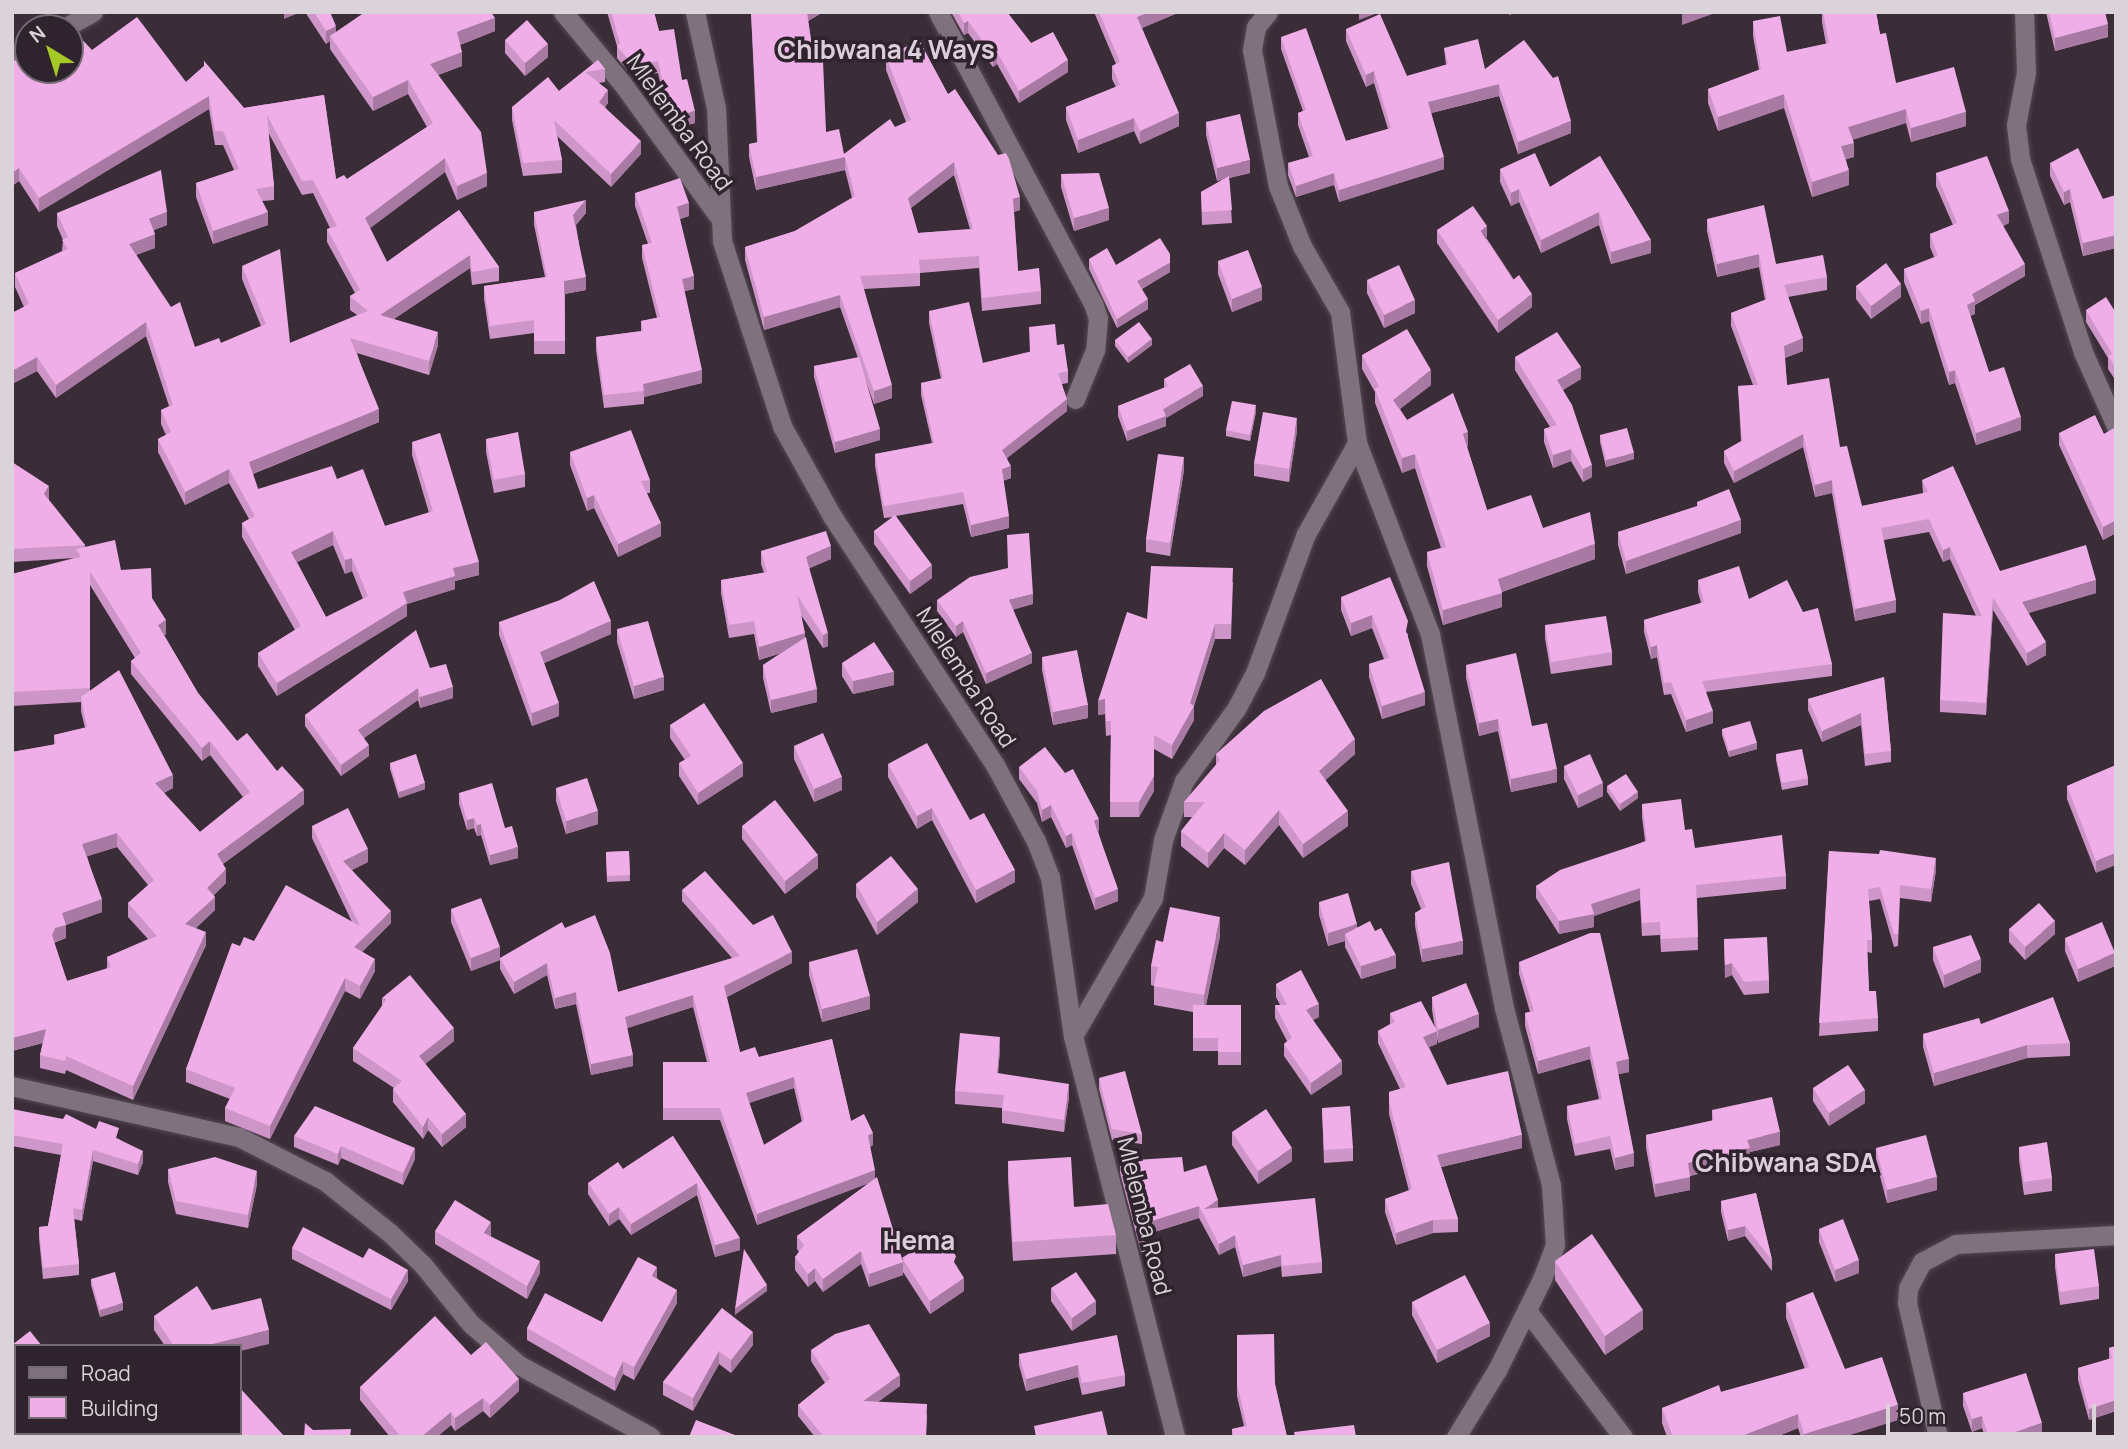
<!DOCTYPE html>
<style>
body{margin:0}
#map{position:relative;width:2128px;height:1449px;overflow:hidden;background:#3a2d38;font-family:Manrope,sans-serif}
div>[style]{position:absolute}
.roads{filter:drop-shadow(0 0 2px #554a53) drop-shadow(0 0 2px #554a53)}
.minor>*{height:19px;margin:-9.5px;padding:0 9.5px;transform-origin:9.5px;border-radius:9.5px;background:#7f717d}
.tertiary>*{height:19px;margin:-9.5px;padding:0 9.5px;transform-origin:9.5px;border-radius:9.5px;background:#7f717d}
.wall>*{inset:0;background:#ce96c8}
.shaded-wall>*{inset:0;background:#a87aa3}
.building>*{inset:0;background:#f0aee9}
span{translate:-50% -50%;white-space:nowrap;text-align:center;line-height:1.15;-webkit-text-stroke:7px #2f242e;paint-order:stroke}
.street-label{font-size:23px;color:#dbd3da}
.quarter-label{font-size:26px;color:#decedc;font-weight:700}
.frame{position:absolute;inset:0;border:14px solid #dbd3da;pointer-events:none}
.legend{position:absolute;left:14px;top:1344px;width:228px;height:91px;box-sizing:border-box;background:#2f242e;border:2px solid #746a73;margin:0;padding:9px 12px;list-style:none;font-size:21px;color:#dbd3da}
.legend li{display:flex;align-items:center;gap:14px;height:35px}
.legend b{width:35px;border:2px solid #746a73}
.north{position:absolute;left:14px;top:14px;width:70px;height:70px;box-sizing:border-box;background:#2f242e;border:2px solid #746a73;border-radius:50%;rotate:322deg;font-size:19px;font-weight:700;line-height:28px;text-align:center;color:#dbd3da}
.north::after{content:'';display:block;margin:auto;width:24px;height:32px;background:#a4c825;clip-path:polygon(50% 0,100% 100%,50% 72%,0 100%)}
.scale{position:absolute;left:1886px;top:1404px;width:210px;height:32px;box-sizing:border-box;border:4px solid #dbd3da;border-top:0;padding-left:9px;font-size:21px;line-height:24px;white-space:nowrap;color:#dbd3da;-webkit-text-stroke:5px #2f242e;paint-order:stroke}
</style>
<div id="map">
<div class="roads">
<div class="minor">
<div style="left:563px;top:12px;width:92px;rotate:50.3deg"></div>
<div style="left:622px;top:83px;width:162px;rotate:54.1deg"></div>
<div style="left:938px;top:12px;width:330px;rotate:62deg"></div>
<div style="left:1093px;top:303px;width:16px;rotate:72deg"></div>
<div style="left:1098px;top:318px;width:32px;rotate:95deg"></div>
<div style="left:1095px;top:350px;width:53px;rotate:112.2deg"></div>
<div style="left:1268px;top:12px;width:19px;rotate:129deg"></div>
<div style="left:1256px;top:27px;width:23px;rotate:100deg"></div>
<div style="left:1252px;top:50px;width:138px;rotate:79.2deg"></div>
<div style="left:1278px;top:186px;width:65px;rotate:68.2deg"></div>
<div style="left:1302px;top:246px;width:76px;rotate:60.1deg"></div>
<div style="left:1340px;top:312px;width:132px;rotate:82.6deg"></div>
<div style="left:1357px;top:443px;width:204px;rotate:69.1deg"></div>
<div style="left:1430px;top:634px;width:381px;rotate:78.8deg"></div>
<div style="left:1504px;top:1008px;width:183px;rotate:75.1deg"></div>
<div style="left:1551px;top:1185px;width:60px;rotate:86.2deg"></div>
<div style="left:1555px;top:1245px;width:36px;rotate:111deg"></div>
<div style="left:1542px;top:1279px;width:102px;rotate:116.3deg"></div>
<div style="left:1497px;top:1370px;width:79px;rotate:121.5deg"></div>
<div style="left:2024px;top:12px;width:60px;rotate:88.1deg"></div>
<div style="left:2026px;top:72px;width:54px;rotate:100.7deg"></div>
<div style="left:2016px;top:125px;width:34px;rotate:83deg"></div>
<div style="left:2020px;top:159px;width:203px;rotate:71.9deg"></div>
<div style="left:2083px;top:352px;width:81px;rotate:66deg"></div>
<div style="left:64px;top:28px;width:33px;rotate:-29deg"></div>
<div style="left:12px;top:56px;width:18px;rotate:-27deg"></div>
<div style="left:1073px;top:1036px;width:160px;rotate:-59.9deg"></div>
<div style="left:1153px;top:898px;width:59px;rotate:-80.2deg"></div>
<div style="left:1163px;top:840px;width:63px;rotate:-70.4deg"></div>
<div style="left:1184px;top:781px;width:89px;rotate:-54.2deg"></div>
<div style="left:1236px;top:709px;width:41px;rotate:-62.2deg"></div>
<div style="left:1255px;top:673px;width:148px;rotate:-69.9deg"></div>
<div style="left:1306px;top:534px;width:104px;rotate:-60.7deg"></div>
<div style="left:12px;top:1086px;width:233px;rotate:12.7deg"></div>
<div style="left:239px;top:1137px;width:97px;rotate:27.1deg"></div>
<div style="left:325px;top:1181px;width:83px;rotate:38.7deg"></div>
<div style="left:390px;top:1233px;width:46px;rotate:44.1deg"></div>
<div style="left:423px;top:1265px;width:76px;rotate:50.9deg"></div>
<div style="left:471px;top:1324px;width:63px;rotate:40.5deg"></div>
<div style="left:519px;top:1365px;width:150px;rotate:28.6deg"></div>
<div style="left:1528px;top:1312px;width:157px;rotate:52.8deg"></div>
<div style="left:1938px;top:1437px;width:138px;rotate:-103deg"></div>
<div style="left:1907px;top:1303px;width:15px;rotate:-86deg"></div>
<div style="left:1908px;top:1288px;width:30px;rotate:-62deg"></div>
<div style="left:1922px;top:1262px;width:38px;rotate:-28deg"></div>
<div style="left:1956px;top:1244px;width:160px;rotate:-3.2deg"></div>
</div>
<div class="tertiary">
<div style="left:695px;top:12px;width:98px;rotate:77.7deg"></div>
<div style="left:716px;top:108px;width:133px;rotate:87.4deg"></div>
<div style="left:722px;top:241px;width:194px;rotate:72deg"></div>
<div style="left:782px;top:426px;width:103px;rotate:60.9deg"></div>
<div style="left:832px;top:516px;width:298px;rotate:56.8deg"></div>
<div style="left:995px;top:765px;width:86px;rotate:61.7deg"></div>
<div style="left:1036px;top:841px;width:39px;rotate:69deg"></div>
<div style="left:1050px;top:877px;width:161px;rotate:81.8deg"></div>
<div style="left:1073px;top:1036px;width:414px;rotate:75.7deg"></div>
</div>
</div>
<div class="wall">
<div style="clip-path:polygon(evenodd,305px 12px,330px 12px,336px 32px,495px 31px,460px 45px,462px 66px,438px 75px,487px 186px,457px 200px,445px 172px,370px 228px,387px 262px,459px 210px,499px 267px,499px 281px,472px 285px,470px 268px,394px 319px,438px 345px,429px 375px,357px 353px,379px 422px,253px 474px,258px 489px,337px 479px,385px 526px,429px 513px,412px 455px,412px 442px,479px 575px,455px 581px,455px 589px,407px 604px,407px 616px,277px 696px,258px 666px,258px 653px,295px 630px,242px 537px,242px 523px,249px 519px,229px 483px,185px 505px,158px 452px,158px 439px,166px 435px,161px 424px,161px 410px,169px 406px,146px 336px,56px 398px,37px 371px,12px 384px,12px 313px,24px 307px,15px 287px,15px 273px,62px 251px,63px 240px,57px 226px,57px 213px,167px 225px,154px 230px,155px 248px,136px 255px,195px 347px,221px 343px,261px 326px,242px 279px,242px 266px,290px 343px,357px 315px,350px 310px,350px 296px,355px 293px,327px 242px,327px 229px,330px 228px,313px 193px,302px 195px,268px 132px,274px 186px,274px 200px,262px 201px,268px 225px,213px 244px,196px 197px,196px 183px,234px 170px,223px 145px,215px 145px,209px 109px,39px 212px,19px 181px,12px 186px,12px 62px,92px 50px,186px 82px,204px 66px,204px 61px,244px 108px,324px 95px,336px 179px,347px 179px,427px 127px,408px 94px,373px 111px,330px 49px,330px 41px,326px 44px,305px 12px,333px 545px,345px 574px,352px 571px,363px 599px,326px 617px,297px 562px,333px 545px)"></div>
<div style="clip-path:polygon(607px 12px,654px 12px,659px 31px,682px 80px,695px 123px,671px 129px,658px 73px,633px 77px,617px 58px,617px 46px)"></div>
<div style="clip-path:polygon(evenodd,751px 12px,820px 12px,820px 14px,808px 21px,826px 132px,844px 154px,906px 122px,886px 70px,886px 57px,948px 94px,1020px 210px,1014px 212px,1018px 271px,1041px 291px,1041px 304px,982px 311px,979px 268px,920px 273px,920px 286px,864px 289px,892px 398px,874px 404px,864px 376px,880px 440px,835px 453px,814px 377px,814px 366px,858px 358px,840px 307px,764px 330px,745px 260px,745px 247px,795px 231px,852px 198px,845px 170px,756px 190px,749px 157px,749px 144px,757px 143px,751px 12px,954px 175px,970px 229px,918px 233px,911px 208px,954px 175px)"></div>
<div style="clip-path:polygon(951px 12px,1007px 12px,1031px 43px,1068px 72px,1019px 103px,997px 64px,993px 67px,968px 33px,964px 35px)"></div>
<div style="clip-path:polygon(1094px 12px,1180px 12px,1142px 28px,1179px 126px,1140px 144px,1134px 131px,1078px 153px,1066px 120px,1066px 107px,1116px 87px,1112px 79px,1112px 66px,1116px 64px)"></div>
<div style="clip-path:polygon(1822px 12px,1876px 12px,1880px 34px,1896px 83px,1966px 126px,1911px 142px,1906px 123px,1852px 140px,1854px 157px,1846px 159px,1849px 185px,1812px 197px,1784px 108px,1718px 131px,1708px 103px,1708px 89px,1759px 70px,1753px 36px,1753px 21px,1787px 52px,1826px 44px,1822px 22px)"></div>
<div style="clip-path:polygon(2046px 12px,2105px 12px,2108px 37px,2055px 51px)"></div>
<div style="clip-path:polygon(1346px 29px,1407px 76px,1446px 65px,1444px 48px,1485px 69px,1571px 133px,1518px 154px,1499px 96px,1431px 113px,1444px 169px,1339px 202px,1334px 185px,1296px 197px,1288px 175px,1288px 163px,1309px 157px,1298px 125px,1298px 113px,1303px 111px,1281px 49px,1281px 37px,1346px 141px,1388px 129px,1374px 83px,1366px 87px,1346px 41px)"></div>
<div style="clip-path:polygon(505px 40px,548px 57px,525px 76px,505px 53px)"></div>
<div style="clip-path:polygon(598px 60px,605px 69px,605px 82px,598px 83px,608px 103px,605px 107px,641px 154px,611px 187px,557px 136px,562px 160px,562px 173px,523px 176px,512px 120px,512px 107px,559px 91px)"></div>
<div style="clip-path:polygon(1206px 122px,1250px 173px,1229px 178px,1232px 223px,1202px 225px,1201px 192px,1224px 179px,1217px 181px,1206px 135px)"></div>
<div style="clip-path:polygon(1600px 156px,1651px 253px,1611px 264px,1599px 225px,1541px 253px,1519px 202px,1511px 206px,1500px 182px,1500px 169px,1550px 187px)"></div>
<div style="clip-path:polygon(2050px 163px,2103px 199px,2116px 195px,2116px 248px,2083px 256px,2070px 202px,2064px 205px,2050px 176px)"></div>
<div style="clip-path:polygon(1936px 173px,2009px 223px,2003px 226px,2025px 276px,1975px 305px,1975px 314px,1970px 316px,1989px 372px,2021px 430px,1976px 445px,1955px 383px,1949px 385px,1929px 321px,1921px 324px,1904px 282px,1904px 269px,1934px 257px,1930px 247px,1930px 234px,1953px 225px,1936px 186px)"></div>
<div style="clip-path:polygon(1061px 174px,1109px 220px,1074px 231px,1061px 187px)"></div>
<div style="clip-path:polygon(635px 193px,689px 216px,680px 219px,694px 289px,684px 291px,702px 383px,644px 397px,644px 404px,604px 408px,596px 350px,596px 337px,641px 331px,641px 321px,657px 318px,642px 258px,642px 245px,648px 244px,635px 206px)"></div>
<div style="clip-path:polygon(534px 212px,586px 213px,576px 225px,586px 290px,565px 294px,565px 354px,534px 354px,534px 333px,490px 339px,484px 299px,484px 286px,545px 277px,534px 225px)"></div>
<div style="clip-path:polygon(1707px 219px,1776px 264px,1827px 277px,1827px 290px,1788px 297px,1803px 351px,1785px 358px,1787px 385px,1840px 447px,1862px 506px,1923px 494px,1922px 480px,2000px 571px,2096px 593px,2028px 613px,2046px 655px,2027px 666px,1993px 610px,1986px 715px,1940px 712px,1940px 700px,1976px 616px,1950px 559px,1943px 562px,1929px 532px,1884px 540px,1896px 612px,1855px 621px,1832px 493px,1815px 497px,1803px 447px,1734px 483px,1724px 463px,1724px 451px,1741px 441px,1738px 386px,1753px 385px,1731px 326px,1731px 313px,1765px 300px,1759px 267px,1717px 277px,1707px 231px)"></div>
<div style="clip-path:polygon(1437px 230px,1487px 239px,1532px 307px,1498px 333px,1437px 243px)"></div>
<div style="clip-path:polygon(1089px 259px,1116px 265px,1170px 272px,1142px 289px,1148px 309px,1117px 328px,1089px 269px)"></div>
<div style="clip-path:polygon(1218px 261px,1262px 300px,1232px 312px,1218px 274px)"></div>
<div style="clip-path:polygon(1367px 280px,1415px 313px,1384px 328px,1367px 293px)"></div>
<div style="clip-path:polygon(1856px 286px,1901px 297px,1871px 319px,1856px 299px)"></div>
<div style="clip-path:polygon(2086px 310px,2116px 313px,2116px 381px,2108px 369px,2108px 358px,2086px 322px)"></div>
<div style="clip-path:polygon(929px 311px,983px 363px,1057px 345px,1068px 371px,1068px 383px,1062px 384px,1067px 411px,1007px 458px,1011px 478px,1003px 481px,1009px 528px,971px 537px,963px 504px,896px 516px,932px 578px,910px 594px,874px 544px,874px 531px,894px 517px,884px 518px,875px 466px,875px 454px,932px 443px,921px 395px,921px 383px,941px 379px,929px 323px)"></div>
<div style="clip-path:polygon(1115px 340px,1152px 345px,1128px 363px,1115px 346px)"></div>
<div style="clip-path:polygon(1362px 355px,1431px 385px,1400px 409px,1407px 420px,1468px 446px,1467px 447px,1487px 510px,1543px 528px,1595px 559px,1502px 592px,1502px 607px,1443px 625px,1427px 566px,1427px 552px,1441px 548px,1415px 468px,1402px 473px,1375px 403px,1375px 392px,1362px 369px)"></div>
<div style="clip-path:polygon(1515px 357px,1581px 379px,1563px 390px,1592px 477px,1583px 482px,1571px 461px,1553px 468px,1544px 442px,1544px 429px,1550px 427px,1515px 370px)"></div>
<div style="clip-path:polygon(1164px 379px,1203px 396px,1166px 418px,1166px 426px,1127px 441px,1118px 416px,1118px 406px,1164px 388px)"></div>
<div style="clip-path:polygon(1256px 412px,1250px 441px,1226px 436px,1226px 430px)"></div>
<div style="clip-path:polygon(2116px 427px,2116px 533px,2103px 540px,2059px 445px,2059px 433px,2104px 434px)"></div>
<div style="clip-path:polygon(1297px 431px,1289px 482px,1254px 476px,1254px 463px)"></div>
<div style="clip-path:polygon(1600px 435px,1634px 459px,1606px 467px,1600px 442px)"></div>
<div style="clip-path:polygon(486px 439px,525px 474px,525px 487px,494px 493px,486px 452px)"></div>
<div style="clip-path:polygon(570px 452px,650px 480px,650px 493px,647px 493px,661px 536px,618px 557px,594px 508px,587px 511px,570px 465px)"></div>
<div style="clip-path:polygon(evenodd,12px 462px,49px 499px,49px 500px,85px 545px,85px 547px,121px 570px,152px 598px,166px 634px,164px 635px,198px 693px,237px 741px,277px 771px,304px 804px,223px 864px,226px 883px,214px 895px,215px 910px,196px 928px,206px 945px,133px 1100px,66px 1070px,65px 1074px,40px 1068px,40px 1055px,43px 1043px,12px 1051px,12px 752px,54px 745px,54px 735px,85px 728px,81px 711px,81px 702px,12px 706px,12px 574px,74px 558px,12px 562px,12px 462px,90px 585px,135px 658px,131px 661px,131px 674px,202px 761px,210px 755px,243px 797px,200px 832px,164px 793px,173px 788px,90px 691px,90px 585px,12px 462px,117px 847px,148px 885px,128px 903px,128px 917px,148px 939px,107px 957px,107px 969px,67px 981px,54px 943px,66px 938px,66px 925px,102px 912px,87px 856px,117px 847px)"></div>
<div style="clip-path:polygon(1184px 470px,1170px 556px,1146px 552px,1146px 539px)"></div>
<div style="clip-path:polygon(1697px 502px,1741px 533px,1626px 574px,1618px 545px,1618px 532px,1697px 506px)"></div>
<div style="clip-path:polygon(761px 551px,831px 559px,809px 568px,828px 646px,823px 648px,801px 615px,817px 702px,771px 713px,763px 678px,763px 665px,781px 653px,759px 660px,754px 634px,729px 638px,721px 593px,721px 580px,764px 573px,761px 564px)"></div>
<div style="clip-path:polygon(1698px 580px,1749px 599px,1803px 612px,1832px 664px,1832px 676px,1706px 692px,1713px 723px,1686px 732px,1671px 694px,1664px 695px,1657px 657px,1651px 659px,1644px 632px,1644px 620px,1701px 603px,1698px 592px)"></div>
<div style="clip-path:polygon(1233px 582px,1231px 639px,1215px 639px,1194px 706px,1194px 720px,1172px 759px,1154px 749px,1154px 791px,1139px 817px,1110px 817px,1111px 735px,1106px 736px,1105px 714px,1098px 715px,1147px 619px)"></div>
<div style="clip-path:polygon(1341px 597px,1408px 634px,1408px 637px,1425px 705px,1382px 719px,1369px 677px,1369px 664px,1384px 659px,1372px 628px,1351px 636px,1341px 610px)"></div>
<div style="clip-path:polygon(937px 600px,1033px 604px,1013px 609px,1032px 663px,986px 684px,963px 632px,956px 637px,937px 611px)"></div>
<div style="clip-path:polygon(499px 622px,611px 634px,544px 663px,559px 716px,532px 726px,499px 635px)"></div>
<div style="clip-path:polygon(1545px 625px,1612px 652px,1612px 665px,1551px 674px,1545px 638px)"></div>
<div style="clip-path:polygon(617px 629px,664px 690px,634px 699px,617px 642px)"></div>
<div style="clip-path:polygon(1042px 657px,1088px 718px,1053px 725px,1042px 670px)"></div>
<div style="clip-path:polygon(842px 663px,894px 685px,853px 694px,842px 676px)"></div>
<div style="clip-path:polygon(1466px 665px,1532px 726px,1557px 782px,1511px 792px,1498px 731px,1479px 736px,1466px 678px)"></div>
<div style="clip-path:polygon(430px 668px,453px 698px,420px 708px,418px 700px,364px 738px,369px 756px,341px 776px,305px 726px,305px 715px)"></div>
<div style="clip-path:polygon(1884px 677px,1891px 751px,1891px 762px,1865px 766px,1861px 725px,1822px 742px,1808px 710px,1808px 699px)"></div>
<div style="clip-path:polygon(670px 725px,743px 776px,698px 805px,679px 776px,679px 763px,685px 760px,670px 738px)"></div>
<div style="clip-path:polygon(1722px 729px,1757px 749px,1729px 757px,1722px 735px)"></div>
<div style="clip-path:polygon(794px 746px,842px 790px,814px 802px,794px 759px)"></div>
<div style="clip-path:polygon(1216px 754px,1355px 754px,1325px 780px,1348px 826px,1303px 858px,1279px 825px,1245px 865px,1224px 848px,1208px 868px,1181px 846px,1181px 831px,1192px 817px,1184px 817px,1184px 802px,1216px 765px)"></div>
<div style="clip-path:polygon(1776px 754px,1808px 778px,1808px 785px,1782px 790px,1776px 760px)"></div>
<div style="clip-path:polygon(390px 763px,425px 789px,399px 798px,390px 769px)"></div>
<div style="clip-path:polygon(888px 764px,1015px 882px,976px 903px,932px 820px,917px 829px,888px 777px)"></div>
<div style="clip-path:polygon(2116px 765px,2096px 873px,2067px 799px,2067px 786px)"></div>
<div style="clip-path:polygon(1564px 766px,1603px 796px,1578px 808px,1564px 779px)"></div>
<div style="clip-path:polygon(1019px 767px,1099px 831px,1098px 831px,1118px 901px,1095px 910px,1072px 845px,1066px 848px,1051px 817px,1042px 822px,1037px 803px,1019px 779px)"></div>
<div style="clip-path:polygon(1607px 786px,1638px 798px,1620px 811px,1607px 792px)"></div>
<div style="clip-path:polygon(556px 788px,598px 824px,566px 834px,556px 801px)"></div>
<div style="clip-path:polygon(459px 793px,505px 828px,518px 858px,490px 865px,481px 835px,477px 836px,474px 828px,467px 830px,459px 804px)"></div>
<div style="clip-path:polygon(1642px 804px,1685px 830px,1695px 848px,1786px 876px,1786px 889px,1697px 898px,1698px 950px,1661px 952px,1660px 935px,1642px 936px,1640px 900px,1594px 916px,1594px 927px,1559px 934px,1536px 898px,1536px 886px,1645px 841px,1642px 817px)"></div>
<div style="clip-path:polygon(312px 826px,368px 862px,352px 870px,391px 923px,362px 952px,375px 971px,360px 999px,345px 991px,270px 1139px,225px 1121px,225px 1108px,230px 1099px,186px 1082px,186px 1069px,240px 946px,254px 941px,352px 922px,312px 838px)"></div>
<div style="clip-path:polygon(742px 826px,818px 868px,785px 894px,742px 839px)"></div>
<div style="clip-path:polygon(629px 851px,630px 881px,607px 882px,606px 852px)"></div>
<div style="clip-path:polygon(1829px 851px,1936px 870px,1931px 902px,1900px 898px,1898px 946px,1894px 947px,1880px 899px,1869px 901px,1872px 940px,1872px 953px,1867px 952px,1869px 991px,1878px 1018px,1878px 1031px,1819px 1036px)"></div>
<div style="clip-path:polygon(1411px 871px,1463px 954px,1422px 962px,1415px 926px,1415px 913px,1421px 909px,1411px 884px)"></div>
<div style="clip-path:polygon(856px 884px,918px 902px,877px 935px,856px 897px)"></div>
<div style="clip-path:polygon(evenodd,682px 890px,753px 925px,792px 963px,727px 997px,740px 1052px,759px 1057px,832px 1039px,851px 1121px,873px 1145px,870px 1147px,875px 1179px,902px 1260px,956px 1265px,964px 1291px,930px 1314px,903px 1272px,903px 1275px,869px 1287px,861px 1264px,823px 1292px,815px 1281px,808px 1287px,795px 1270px,795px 1257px,799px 1252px,797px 1249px,797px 1236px,869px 1183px,757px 1225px,720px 1120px,663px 1120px,663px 1062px,707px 1062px,693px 1007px,627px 1028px,633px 1066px,591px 1075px,576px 1004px,555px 1009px,547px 975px,514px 994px,500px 969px,500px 958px,565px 928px,618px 992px,732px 958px,682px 901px,682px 890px,794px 1088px,802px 1122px,764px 1145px,749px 1103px,794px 1088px)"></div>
<div style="clip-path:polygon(1319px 902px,1357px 927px,1375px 931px,1396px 968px,1361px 979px,1345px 947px,1345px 941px,1328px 946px,1319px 915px)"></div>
<div style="clip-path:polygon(451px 909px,500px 960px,471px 971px,451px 922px)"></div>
<div style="clip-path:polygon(2009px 929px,2055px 934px,2025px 960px,2009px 942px)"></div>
<div style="clip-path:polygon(1220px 936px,1206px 1005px,1241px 1005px,1241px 1065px,1218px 1065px,1218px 1051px,1193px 1051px,1193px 1012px,1154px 1005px,1154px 986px,1151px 985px,1151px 966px,1163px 942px)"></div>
<div style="clip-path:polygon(2065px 938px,2115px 966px,2078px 982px,2065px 951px)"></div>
<div style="clip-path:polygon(1724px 939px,1769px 980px,1769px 993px,1744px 995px,1732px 975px,1725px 978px)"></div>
<div style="clip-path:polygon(1933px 947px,1981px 972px,1944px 988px,1933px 960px)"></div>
<div style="clip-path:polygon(809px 962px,870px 1009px,822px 1022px,809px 975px)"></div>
<div style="clip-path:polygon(1519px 962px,1629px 1072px,1618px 1074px,1634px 1166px,1615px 1170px,1610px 1149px,1575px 1156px,1567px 1119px,1567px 1106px,1599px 1099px,1590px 1059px,1538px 1074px,1525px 1026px,1525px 1013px,1530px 1012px,1519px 974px)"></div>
<div style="clip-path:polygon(1276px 984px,1319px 1017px,1313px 1020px,1342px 1074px,1311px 1095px,1284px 1056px,1284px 1044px,1287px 1041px,1275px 1018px,1275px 1005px,1280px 1005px,1276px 997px)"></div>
<div style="clip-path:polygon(1432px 997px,1479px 1027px,1438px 1043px,1437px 1037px,1437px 1044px,1429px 1047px,1447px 1085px,1522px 1148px,1441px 1167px,1458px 1219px,1458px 1232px,1433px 1233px,1396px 1245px,1385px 1212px,1385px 1199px,1409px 1191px,1389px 1114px,1389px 1092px,1400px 1089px,1378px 1043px,1378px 1031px,1390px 1024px,1390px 1013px,1435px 1028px,1432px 1010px)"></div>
<div style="clip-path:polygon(382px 998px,454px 1041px,425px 1064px,466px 1127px,442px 1147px,428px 1130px,423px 1139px,393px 1102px,393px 1089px,394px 1088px,353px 1061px,353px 1048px,382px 1006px)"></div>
<div style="clip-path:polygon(1981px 1024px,2070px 1043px,2070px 1056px,2027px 1058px,1934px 1086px,1923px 1047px,1923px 1034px)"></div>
<div style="clip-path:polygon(1000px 1050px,998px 1073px,1069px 1097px,1064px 1132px,1002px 1123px,1002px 1108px,955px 1104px,955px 1091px)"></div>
<div style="clip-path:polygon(1099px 1078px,1142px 1134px,1142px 1144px,1112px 1140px,1099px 1089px)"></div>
<div style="clip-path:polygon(1813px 1088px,1865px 1103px,1829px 1126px,1813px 1101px)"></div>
<div style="clip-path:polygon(1322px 1108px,1353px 1148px,1353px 1161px,1324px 1163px)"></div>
<div style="clip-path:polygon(12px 1109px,119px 1139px,143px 1162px,138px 1175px,93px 1161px,82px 1221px,74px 1219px,79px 1264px,79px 1275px,43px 1279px,39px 1238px,39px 1227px,48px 1226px,61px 1155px,12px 1146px)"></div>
<div style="clip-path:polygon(1712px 1110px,1780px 1145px,1750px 1152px,1750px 1161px,1690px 1176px,1690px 1190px,1655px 1197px,1646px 1148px,1646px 1135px,1712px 1121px)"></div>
<div style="clip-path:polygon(1232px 1132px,1292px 1161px,1258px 1184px,1232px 1145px)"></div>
<div style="clip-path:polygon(294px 1136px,415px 1159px,403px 1185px,341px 1158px,338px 1165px,294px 1147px)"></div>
<div style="clip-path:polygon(673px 1136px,740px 1250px,715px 1257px,697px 1195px,631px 1235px,619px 1219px,609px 1226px,588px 1194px,588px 1183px,623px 1169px)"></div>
<div style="clip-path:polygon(2019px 1147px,2052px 1178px,2052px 1191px,2024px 1195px,2019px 1160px)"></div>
<div style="clip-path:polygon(1876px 1148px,1937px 1190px,1887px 1203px,1876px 1161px)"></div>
<div style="clip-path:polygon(1008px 1161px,1116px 1235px,1116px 1254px,1013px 1261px,1008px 1180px)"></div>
<div style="clip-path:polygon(1120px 1161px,1184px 1172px,1218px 1208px,1322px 1262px,1322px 1273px,1282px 1277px,1281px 1266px,1243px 1277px,1235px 1247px,1219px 1255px,1199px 1218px,1145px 1235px,1147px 1241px,1147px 1252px,1141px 1252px,1120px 1173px)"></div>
<div style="clip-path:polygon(168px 1169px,257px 1184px,248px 1228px,176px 1214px,168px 1182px)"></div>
<div style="clip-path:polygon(1756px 1193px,1772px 1260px,1772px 1271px,1745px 1236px,1728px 1241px,1721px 1212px,1721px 1201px)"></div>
<div style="clip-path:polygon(1819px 1229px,1859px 1273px,1835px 1282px,1819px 1242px)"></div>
<div style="clip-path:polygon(435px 1231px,491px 1235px,490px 1236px,540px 1273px,527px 1299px,435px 1244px)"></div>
<div style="clip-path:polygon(292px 1248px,408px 1281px,391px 1310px,292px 1259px)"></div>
<div style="clip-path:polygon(2055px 1254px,2099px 1286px,2099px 1299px,2060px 1305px,2055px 1267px)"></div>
<div style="clip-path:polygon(1555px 1261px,1643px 1329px,1605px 1355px,1555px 1280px)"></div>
<div style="clip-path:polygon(657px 1278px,677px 1303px,634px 1380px,623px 1374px,615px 1391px,527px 1340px,527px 1328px,602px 1322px)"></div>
<div style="clip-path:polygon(91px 1279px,123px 1310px,100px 1317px,91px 1285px)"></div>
<div style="clip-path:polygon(1051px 1288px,1096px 1314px,1072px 1331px,1051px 1301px)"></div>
<div style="clip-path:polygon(1412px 1302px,1490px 1336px,1437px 1363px,1412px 1315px)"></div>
<div style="clip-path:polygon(1786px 1303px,1845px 1369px,1898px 1420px,1843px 1437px,1801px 1437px,1798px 1428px,1776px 1437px,1667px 1437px,1662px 1423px,1662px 1408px,1805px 1369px,1786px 1318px)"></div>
<div style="clip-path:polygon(722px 1308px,753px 1345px,731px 1373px,719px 1364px,693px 1411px,663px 1395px,663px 1382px)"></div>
<div style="clip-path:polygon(212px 1310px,269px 1344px,240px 1346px,165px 1346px,154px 1330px,154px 1316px)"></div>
<div style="clip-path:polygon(1237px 1335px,1275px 1384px,1287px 1437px,1232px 1437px,1232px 1429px,1244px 1426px,1237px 1396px)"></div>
<div style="clip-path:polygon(12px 1345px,16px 1346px,16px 1366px,12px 1361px)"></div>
<div style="clip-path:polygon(2116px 1346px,2116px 1411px,2089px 1420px,2078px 1380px,2078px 1368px,2109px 1359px,2109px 1348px)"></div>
<div style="clip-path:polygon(811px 1350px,900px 1386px,878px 1402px,927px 1415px,926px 1437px,815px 1437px,798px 1416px,798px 1405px,825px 1383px,811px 1361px)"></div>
<div style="clip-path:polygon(1019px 1354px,1125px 1375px,1125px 1386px,1082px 1395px,1078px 1377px,1026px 1391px,1019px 1365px)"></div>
<div style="clip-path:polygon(471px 1355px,519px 1391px,490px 1418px,483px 1411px,455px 1431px,451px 1425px,437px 1437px,390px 1437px,360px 1400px,360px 1387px)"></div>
<div style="clip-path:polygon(1963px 1393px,2042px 1436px,2039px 1437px,1985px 1437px,1982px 1428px,1972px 1432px,1963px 1406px)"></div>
</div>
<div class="shaded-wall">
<div style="clip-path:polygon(284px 12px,301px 12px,284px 19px)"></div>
<div style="clip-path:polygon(806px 12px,820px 12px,820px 14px,806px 22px)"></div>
<div style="clip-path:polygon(1149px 12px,1180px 12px,1137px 30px,1137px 17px)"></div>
<div style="clip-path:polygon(1359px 12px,1380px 12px,1359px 20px)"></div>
<div style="clip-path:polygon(1509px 12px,1520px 12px,1509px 15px)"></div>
<div style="clip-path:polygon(1682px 12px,1718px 12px,1682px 25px)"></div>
<div style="clip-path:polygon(495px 18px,495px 31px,457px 46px,457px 32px)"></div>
<div style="clip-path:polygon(968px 21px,968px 33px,964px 35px,964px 23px)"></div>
<div style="clip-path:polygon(2108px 24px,2108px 37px,2055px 51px,2055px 38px)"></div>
<div style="clip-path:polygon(336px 26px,336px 39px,330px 36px,330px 41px,326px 44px,326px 31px)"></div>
<div style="clip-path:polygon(548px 44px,548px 57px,525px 76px,525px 63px)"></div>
<div style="clip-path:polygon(462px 52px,462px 66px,430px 78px,430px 64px)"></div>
<div style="clip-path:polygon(997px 52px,997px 64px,993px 67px,993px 55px)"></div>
<div style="clip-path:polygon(1068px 60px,1068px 72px,1019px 103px,1019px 91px)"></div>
<div style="clip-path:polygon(1374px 71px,1374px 83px,1366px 87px,1366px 75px)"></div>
<div style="clip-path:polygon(408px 80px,408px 94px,373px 111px,373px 97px)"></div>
<div style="clip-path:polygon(1499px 84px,1499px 96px,1428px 114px,1428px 102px)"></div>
<div style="clip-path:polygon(608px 90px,608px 103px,599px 115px,599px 102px)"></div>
<div style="clip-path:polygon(1784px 94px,1784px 108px,1718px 131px,1718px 117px)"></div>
<div style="clip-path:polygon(209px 96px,209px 109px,39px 212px,39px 198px)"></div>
<div style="clip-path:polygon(1906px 109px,1906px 123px,1848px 141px,1848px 127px)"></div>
<div style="clip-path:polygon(695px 111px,695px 123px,671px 129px,671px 117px)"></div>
<div style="clip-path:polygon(1966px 112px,1966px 126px,1911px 142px,1911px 128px)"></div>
<div style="clip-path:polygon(1179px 113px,1179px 126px,1140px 144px,1140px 131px)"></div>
<div style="clip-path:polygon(1134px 118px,1134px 131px,1078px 153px,1078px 140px)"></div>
<div style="clip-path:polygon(1571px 121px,1571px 133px,1518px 154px,1518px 142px)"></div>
<div style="clip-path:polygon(641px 141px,641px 154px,611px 187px,611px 174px)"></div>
<div style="clip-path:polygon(1854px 143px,1854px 157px,1841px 161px,1841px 146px)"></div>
<div style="clip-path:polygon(845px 157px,845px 170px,756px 190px,756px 177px)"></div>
<div style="clip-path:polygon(1444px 157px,1444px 169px,1339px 202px,1339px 190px)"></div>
<div style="clip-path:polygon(445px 158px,445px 172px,365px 232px,365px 218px)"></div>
<div style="clip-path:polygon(1250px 160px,1250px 173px,1217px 181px,1217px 168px)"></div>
<div style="clip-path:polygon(954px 162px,954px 175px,908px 210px,908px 198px)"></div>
<div style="clip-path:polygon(19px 168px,19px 181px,12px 186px,12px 173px)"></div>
<div style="clip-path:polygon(1849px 170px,1849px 185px,1812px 197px,1812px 182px)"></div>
<div style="clip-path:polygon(487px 173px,487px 186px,457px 200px,457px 186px)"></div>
<div style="clip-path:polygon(1334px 173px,1334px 185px,1296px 197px,1296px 186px)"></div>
<div style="clip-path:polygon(1519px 189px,1519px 202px,1511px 206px,1511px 193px)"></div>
<div style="clip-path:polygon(2070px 189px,2070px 202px,2064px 205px,2064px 192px)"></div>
<div style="clip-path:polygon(1020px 197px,1020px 210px,1013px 212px,1013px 199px)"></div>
<div style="clip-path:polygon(586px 200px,586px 213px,573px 228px,573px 215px)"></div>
<div style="clip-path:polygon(689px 203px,689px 216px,677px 220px,677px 207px)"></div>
<div style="clip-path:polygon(1109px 208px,1109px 220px,1074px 231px,1074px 218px)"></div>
<div style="clip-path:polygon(2009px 211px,2009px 223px,1997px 228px,1997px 215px)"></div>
<div style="clip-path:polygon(167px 212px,167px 225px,149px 232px,149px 219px)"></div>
<div style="clip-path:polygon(268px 212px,268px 225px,213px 244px,213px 231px)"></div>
<div style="clip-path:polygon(1599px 212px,1599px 225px,1541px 253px,1541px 240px)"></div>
<div style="clip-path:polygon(1487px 226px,1487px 239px,1481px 231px)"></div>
<div style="clip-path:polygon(155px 234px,155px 248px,129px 257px,129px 244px)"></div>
<div style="clip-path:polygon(2116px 235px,2116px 248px,2083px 256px,2083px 243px)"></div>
<div style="clip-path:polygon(1651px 240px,1651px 253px,1611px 264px,1611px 252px)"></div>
<div style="clip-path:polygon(1759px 254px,1759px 267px,1717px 277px,1717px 264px)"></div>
<div style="clip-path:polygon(470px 255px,470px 268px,380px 328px,380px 315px)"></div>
<div style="clip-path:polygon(1170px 263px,1170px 272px,1137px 291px,1137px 281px)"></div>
<div style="clip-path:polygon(2025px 264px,2025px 276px,1975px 305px,1975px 314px,1967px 317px,1967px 305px,1972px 294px)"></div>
<div style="clip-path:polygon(694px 276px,694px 289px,682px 292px,682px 279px)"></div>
<div style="clip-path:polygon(586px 277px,586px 290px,564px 294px,564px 281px)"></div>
<div style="clip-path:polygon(1901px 284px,1901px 297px,1871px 319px,1871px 306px)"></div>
<div style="clip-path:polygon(1262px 287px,1262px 300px,1232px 312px,1232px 299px)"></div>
<div style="clip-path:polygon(1532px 294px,1532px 307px,1498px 333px,1498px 320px)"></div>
<div style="clip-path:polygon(840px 295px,840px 307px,764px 330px,764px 317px)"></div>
<div style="clip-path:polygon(1148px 299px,1148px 309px,1117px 328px,1117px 319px)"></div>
<div style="clip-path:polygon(1415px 300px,1415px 313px,1384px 328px,1384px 315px)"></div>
<div style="clip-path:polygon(1929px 308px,1929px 321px,1921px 324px,1921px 311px)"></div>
<div style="clip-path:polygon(146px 322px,146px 336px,56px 398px,56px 385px)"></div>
<div style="clip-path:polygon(438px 332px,438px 345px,429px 375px,429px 361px)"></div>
<div style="clip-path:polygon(1803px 338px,1803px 351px,1784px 358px,1784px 346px)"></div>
<div style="clip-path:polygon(1152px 339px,1152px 345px,1128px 363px,1128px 357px)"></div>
<div style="clip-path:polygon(37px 357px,37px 371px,12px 384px,12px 371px)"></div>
<div style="clip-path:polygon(1581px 367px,1581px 379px,1557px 393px,1557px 380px)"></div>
<div style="clip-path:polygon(702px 370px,702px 383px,644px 397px,643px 384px)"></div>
<div style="clip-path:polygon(1431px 370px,1431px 385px,1393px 414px,1393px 400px)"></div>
<div style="clip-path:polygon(1955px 370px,1955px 383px,1949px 385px,1949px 372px)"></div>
<div style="clip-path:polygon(892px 385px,892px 398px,874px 404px,874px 391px)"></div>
<div style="clip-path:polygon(1203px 386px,1203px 396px,1166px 418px,1166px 426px,1127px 441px,1127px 431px)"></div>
<div style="clip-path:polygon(1067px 399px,1067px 411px,1002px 462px,1002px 450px)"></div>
<div style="clip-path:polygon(1256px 405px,1256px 412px,1250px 441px,1250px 435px)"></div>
<div style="clip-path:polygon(379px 409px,379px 422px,249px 475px,249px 462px)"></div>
<div style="clip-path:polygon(2021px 417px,2021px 430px,1976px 445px,1976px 433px)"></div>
<div style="clip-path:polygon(1297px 418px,1297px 431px,1289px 482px,1289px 469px)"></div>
<div style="clip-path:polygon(880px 429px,880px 440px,835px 453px,835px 442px)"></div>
<div style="clip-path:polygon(1468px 432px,1468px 446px,1463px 449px,1463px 434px)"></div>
<div style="clip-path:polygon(1803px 434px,1803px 447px,1734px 483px,1734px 471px)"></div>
<div style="clip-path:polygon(1571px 449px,1571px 461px,1553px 468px,1553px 455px)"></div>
<div style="clip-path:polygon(1634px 453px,1634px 459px,1606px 467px,1606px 460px)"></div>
<div style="clip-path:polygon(1415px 454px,1415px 468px,1402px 473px,1402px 458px)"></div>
<div style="clip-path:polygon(1184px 457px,1184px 470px,1170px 556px,1170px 543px)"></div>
<div style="clip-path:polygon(1592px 465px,1592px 477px,1583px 482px,1583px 469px)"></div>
<div style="clip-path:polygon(1011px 466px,1011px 478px,1002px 481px,1002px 469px)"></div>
<div style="clip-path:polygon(229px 469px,229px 483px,185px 505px,185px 492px)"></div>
<div style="clip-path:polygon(1832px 480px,1832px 493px,1815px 497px,1815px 485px)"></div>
<div style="clip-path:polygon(49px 486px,49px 499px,44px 507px,44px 494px)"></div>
<div style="clip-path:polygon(594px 495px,594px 508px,587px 511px,587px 498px)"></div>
<div style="clip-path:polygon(1009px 516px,1009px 528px,971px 537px,971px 525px)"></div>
<div style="clip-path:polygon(1741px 520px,1741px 533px,1626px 574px,1626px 561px)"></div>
<div style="clip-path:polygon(2116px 520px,2116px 533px,2103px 540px,2103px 527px)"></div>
<div style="clip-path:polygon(661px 523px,661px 536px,618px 557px,618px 544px)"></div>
<div style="clip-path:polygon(333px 531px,333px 545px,291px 565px,291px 552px)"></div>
<div style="clip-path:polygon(1595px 544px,1595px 559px,1498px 593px,1498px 579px)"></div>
<div style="clip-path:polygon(831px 546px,831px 559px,806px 570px,806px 557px)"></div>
<div style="clip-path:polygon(1950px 547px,1950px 559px,1943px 562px,1943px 550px)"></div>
<div style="clip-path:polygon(352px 558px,352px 571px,345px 574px,345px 560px)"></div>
<div style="clip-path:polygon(479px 562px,479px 575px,455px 581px,455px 589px,407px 604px,407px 616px,277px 696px,277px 683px,403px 592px,453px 568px)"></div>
<div style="clip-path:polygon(932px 565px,932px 578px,910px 594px,910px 581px)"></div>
<div style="clip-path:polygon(2096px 580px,2096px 593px,2022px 615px,2022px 602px)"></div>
<div style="clip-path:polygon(1502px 593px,1502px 607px,1443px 625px,1443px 610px)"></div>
<div style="clip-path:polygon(1033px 594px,1033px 604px,1009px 611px,1009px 600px)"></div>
<div style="clip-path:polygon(1993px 597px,1993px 610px,1986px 715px,1986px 703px)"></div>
<div style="clip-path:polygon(1896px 600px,1896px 612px,1855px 621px,1855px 609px)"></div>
<div style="clip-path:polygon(1372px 615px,1372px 628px,1351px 636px,1351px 623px)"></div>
<div style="clip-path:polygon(166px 620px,166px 634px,158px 639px,158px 625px)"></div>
<div style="clip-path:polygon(611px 621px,611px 634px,540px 665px,540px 652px)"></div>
<div style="clip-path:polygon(963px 621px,963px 632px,956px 637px,956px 626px)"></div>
<div style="clip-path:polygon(1215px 624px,1215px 639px,1194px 706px,1194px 720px,1172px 759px,1172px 745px,1190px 703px)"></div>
<div style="clip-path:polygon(805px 633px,805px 646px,759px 660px,759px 647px)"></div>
<div style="clip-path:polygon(828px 633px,828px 646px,823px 648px,823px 635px)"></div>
<div style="clip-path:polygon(2046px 642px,2046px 655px,2027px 666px,2027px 653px)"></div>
<div style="clip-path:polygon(1657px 645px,1657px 657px,1651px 659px,1651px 647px)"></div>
<div style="clip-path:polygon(1032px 653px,1032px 663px,986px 684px,986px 673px)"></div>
<div style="clip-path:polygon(894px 672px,894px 685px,853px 694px,853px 681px)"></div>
<div style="clip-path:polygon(664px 677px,664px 690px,634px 699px,634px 686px)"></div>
<div style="clip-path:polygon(453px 687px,453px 698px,420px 708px,420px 697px)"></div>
<div style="clip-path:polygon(418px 688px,418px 700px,358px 742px,358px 730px)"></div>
<div style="clip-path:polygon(817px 689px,817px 702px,771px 713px,771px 700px)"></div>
<div style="clip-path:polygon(1425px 692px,1425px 705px,1382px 719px,1382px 706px)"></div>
<div style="clip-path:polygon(1105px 699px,1105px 714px,1098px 715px,1098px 701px)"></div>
<div style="clip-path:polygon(559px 703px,559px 716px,532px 726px,532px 713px)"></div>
<div style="clip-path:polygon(1088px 705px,1088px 718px,1053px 725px,1053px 712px)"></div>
<div style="clip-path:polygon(1713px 711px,1713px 723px,1686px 732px,1686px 720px)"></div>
<div style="clip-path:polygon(1861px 713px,1861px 725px,1822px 742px,1822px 731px)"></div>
<div style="clip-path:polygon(1498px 719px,1498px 731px,1479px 736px,1479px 723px)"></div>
<div style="clip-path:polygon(1154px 735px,1154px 791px,1139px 817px,1139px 802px)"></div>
<div style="clip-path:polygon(1355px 739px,1355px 754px,1319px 786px,1319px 771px)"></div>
<div style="clip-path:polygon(210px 741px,210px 755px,202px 761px,202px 748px)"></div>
<div style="clip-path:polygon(1757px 743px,1757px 749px,1729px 757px,1729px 751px)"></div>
<div style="clip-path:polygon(369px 745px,369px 756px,341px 776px,341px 765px)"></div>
<div style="clip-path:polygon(743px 763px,743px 776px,698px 805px,698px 793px)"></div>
<div style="clip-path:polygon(1557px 769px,1557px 782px,1511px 792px,1511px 779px)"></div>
<div style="clip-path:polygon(173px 775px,173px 788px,155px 797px,155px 783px)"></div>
<div style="clip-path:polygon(842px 777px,842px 790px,814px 802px,814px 789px)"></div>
<div style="clip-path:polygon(425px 783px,425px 789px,399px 798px,399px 792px)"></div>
<div style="clip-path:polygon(1603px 783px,1603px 796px,1578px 808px,1578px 795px)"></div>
<div style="clip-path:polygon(304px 790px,304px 804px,217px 868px,217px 854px)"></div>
<div style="clip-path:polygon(1638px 792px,1638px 798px,1620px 811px,1620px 804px)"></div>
<div style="clip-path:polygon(1051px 805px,1051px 817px,1042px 822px,1042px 810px)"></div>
<div style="clip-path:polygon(932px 808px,932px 820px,917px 829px,917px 816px)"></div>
<div style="clip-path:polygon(1279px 810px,1279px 825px,1245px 865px,1245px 850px)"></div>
<div style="clip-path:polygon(598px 811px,598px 824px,566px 834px,566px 821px)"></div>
<div style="clip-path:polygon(1348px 811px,1348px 826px,1303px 858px,1303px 844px)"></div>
<div style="clip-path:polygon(474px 818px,474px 828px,467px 830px,467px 820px)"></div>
<div style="clip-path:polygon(1099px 819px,1099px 831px,1094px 833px,1094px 821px)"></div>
<div style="clip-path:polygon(481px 824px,481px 835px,477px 836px,477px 825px)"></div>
<div style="clip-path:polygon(117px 833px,117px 847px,82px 858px,82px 844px)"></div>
<div style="clip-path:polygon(1072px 833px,1072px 845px,1066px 848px,1066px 836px)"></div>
<div style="clip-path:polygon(1224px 833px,1224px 848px,1208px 868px,1208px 853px)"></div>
<div style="clip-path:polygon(518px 847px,518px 858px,490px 865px,490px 855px)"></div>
<div style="clip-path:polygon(368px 849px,368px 862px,343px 874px,343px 861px)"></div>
<div style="clip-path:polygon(2116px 853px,2116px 865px,2096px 873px,2096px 861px)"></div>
<div style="clip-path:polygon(818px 855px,818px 868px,785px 894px,785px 881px)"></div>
<div style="clip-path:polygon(1936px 858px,1936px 870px,1931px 902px,1931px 889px)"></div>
<div style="clip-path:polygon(226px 869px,226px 883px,207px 901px,207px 888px)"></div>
<div style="clip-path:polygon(1015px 870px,1015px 882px,976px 903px,976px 890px)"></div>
<div style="clip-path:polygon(1640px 888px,1640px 900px,1594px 916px,1594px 927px,1559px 934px,1559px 921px,1591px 904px)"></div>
<div style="clip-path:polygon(918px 889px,918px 902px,877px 935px,877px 922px)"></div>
<div style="clip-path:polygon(1118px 889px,1118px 901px,1095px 910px,1095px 898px)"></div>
<div style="clip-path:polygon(215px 897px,215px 910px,185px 938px,185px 924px)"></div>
<div style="clip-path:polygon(102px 899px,102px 912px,66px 925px,66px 938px,55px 942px,52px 948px,52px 935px,62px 913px)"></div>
<div style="clip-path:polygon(391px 911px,391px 923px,354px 960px,354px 947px)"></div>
<div style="clip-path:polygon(1220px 917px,1220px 936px,1204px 1015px,1204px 995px)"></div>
<div style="clip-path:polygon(2055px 921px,2055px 934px,2025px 960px,2025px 947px)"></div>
<div style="clip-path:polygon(1357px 924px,1357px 937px,1345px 934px,1345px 941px,1328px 946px,1328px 933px)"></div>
<div style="clip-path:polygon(206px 932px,206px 945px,133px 1100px,133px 1086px)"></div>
<div style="clip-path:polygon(1463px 941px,1463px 954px,1422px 962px,1422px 949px)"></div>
<div style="clip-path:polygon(500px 947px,500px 960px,471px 971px,471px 958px)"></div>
<div style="clip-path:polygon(792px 952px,792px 963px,724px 998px,724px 986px)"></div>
<div style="clip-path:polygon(2115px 953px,2115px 966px,2078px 982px,2078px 969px)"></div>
<div style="clip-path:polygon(1396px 955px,1396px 968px,1361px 979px,1361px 966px)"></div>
<div style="clip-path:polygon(375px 959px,375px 971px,360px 999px,360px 986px)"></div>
<div style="clip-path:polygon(1981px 959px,1981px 972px,1944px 988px,1944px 975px)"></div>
<div style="clip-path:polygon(547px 963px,547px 975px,514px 994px,514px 982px)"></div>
<div style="clip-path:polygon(1732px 963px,1732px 975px,1725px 978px,1725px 965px)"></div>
<div style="clip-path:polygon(345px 978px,345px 991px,270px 1139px,270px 1126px)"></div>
<div style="clip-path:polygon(576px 992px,576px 1004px,555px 1009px,555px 998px)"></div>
<div style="clip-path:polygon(693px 995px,693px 1007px,625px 1029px,625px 1017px)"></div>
<div style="clip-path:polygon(870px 996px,870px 1009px,822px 1022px,822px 1009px)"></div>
<div style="clip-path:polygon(1319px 1004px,1319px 1017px,1306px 1023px,1306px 1010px)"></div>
<div style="clip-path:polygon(1479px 1014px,1479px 1027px,1438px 1043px,1438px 1030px)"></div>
<div style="clip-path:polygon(454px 1028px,454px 1041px,419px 1069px,419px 1056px)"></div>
<div style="clip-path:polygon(46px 1029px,46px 1042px,12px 1051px,12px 1038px)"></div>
<div style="clip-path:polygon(1437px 1031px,1437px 1044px,1423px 1049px,1423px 1037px)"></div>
<div style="clip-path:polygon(1000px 1037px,1000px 1050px,997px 1085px,997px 1073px)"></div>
<div style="clip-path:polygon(2027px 1045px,2027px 1058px,1934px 1086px,1934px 1073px)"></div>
<div style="clip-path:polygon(1590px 1046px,1590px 1059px,1538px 1074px,1538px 1061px)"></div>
<div style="clip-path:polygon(633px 1055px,633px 1066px,591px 1075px,591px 1064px)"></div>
<div style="clip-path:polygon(1629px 1059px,1629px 1072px,1616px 1075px,1616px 1062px)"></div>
<div style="clip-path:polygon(1342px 1061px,1342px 1074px,1311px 1095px,1311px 1083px)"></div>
<div style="clip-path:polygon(794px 1077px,794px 1088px,746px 1104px,746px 1093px)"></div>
<div style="clip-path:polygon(1069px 1084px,1069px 1097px,1064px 1132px,1064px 1120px)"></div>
<div style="clip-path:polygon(1865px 1090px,1865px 1103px,1829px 1126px,1829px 1113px)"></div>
<div style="clip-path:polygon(466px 1114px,466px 1127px,442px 1147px,442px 1134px)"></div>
<div style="clip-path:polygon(428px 1117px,428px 1130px,423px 1139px,423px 1127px)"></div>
<div style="clip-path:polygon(1780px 1132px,1780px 1145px,1750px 1152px,1750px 1161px,1688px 1176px,1688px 1163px,1747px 1140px)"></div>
<div style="clip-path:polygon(873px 1133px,873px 1145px,868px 1148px,868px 1136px)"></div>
<div style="clip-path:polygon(1522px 1135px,1522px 1148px,1437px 1168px,1437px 1155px)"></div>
<div style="clip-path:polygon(341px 1146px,341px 1158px,338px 1165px,338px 1154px)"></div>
<div style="clip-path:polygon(415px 1148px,415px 1159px,403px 1185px,403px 1173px)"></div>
<div style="clip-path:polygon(1292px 1148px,1292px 1161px,1258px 1184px,1258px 1171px)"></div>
<div style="clip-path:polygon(93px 1150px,93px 1161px,82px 1221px,82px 1210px)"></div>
<div style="clip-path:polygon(143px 1151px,143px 1162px,138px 1175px,138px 1164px)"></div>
<div style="clip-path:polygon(1634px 1153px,1634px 1166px,1615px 1170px,1615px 1158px)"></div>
<div style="clip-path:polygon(875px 1170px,875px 1181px,757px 1225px,757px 1214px)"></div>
<div style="clip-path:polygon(257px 1171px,257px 1184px,248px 1228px,248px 1215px)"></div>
<div style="clip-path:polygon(1690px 1177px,1690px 1190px,1655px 1197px,1655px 1184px)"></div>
<div style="clip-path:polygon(1937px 1177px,1937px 1190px,1887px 1203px,1887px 1190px)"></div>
<div style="clip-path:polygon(697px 1183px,697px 1195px,631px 1235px,631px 1224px)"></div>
<div style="clip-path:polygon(1218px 1200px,1218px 1211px,1204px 1209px)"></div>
<div style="clip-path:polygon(1199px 1206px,1199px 1218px,1142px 1236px,1142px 1224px)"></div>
<div style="clip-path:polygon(619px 1207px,619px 1219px,609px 1226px,609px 1214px)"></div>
<div style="clip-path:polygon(1433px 1220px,1433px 1233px,1396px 1245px,1396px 1233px)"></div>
<div style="clip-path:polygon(491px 1222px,491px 1235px,484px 1246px,484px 1233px)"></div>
<div style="clip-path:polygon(1745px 1226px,1745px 1236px,1728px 1241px,1728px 1230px)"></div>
<div style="clip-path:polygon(1235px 1235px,1235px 1247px,1219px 1255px,1219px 1244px)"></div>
<div style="clip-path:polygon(740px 1238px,740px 1250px,715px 1257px,715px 1245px)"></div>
<div style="clip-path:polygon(861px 1251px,861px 1264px,823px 1292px,823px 1279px)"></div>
<div style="clip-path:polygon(1281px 1255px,1281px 1266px,1243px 1277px,1243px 1265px)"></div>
<div style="clip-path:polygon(1859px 1260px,1859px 1273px,1835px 1282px,1835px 1270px)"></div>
<div style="clip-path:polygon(540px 1261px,540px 1273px,527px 1299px,527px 1286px)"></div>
<div style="clip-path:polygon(903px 1262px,903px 1275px,869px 1287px,869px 1274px)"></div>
<div style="clip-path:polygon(657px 1267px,657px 1280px,652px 1276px)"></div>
<div style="clip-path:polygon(815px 1268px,815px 1281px,808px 1287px,808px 1274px)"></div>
<div style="clip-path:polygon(408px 1270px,408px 1281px,391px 1310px,391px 1299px)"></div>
<div style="clip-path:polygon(964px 1278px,964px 1291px,930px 1314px,930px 1301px)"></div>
<div style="clip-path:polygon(767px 1285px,767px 1291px,735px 1315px,735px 1309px)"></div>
<div style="clip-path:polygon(677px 1290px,677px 1303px,634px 1380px,634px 1367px)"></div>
<div style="clip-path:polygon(1096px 1301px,1096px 1314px,1072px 1331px,1072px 1318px)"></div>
<div style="clip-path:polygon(123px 1303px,123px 1310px,100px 1317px,100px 1310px)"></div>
<div style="clip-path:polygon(1643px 1310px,1643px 1329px,1605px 1355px,1605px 1336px)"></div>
<div style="clip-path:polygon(1490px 1323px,1490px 1336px,1437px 1363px,1437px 1350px)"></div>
<div style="clip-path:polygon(269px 1330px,269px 1344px,240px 1351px,240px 1346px,212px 1346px,212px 1344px)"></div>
<div style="clip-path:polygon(753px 1332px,753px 1345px,731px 1373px,731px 1360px)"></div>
<div style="clip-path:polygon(719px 1351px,719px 1364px,693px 1411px,693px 1398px)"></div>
<div style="clip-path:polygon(623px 1361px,623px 1374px,615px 1391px,615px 1378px)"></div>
<div style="clip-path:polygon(1078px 1365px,1078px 1377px,1026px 1391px,1026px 1379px)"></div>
<div style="clip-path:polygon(900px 1375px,900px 1386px,863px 1412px,863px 1401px)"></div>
<div style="clip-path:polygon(519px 1379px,519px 1391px,490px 1418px,490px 1405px)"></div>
<div style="clip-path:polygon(483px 1398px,483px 1411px,455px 1431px,455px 1418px)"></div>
<div style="clip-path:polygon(2116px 1400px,2116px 1411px,2089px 1420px,2089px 1409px)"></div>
<div style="clip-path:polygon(1898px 1405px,1898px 1420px,1843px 1437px,1804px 1437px,1804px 1434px)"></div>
<div style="clip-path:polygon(451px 1412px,451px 1425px,437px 1437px,421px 1437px)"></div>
<div style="clip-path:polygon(1798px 1414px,1798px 1428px,1776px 1437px,1739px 1437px)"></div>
<div style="clip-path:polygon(1982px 1416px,1982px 1428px,1972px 1432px,1972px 1419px)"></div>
<div style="clip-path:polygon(2042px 1423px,2042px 1436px,2039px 1437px,2000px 1437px)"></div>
<div style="clip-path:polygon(64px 1433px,77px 1433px,73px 1437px,60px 1437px)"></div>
<div style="clip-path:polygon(216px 1433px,216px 1437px,201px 1437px)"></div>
</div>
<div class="building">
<div style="clip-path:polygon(314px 12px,330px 12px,336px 26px,326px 31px)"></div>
<div style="clip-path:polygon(evenodd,365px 12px,491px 12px,495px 18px,457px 32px,462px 52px,430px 64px,481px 132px,487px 173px,457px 186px,445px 158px,365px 218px,387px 262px,459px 210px,499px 267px,472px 272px,470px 255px,380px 315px,438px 332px,429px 361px,350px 338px,379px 409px,249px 462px,258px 489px,332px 466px,337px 479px,363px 469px,385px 526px,433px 511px,412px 442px,440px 433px,479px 562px,453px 568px,455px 576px,403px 592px,407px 603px,277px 683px,258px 653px,301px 626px,242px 523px,255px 516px,229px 469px,185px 492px,158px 439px,171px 432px,161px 410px,173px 405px,146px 322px,56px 385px,37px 357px,12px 371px,12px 313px,29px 304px,15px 273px,68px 249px,62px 240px,68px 237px,57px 213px,161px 170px,167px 212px,149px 219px,155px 234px,129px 244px,171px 307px,180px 302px,195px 347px,219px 338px,221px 343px,266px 324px,242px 266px,280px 249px,290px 343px,368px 311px,350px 296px,360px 290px,327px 229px,337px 226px,313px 180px,302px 181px,267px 115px,274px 186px,256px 189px,268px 212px,213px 231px,196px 183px,239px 169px,223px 131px,215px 131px,209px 96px,39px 198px,19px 168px,12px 173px,12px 62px,28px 54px,28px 70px,70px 70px,70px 32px,74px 31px,92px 50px,137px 17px,186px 82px,204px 66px,204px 61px,244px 108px,324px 95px,336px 179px,344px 175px,347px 179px,433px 123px,408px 80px,373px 97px,330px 36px,365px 12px,333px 531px,345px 560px,352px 558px,368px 596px,326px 617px,291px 552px,333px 531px)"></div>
<div style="clip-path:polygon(611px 12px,654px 12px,659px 31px,674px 29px,682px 80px,687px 79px,695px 111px,671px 117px,658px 61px,633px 65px,617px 46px,620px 43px)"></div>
<div style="clip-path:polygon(evenodd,751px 12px,807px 12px,814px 61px,823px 61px,826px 132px,839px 129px,844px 154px,890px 119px,895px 127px,911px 120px,886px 57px,919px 40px,948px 94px,955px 89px,998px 155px,1006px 153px,1009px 159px,1020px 197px,1013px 199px,1018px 271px,1039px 268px,1041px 291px,982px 298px,979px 256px,919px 260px,920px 273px,860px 276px,892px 385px,874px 391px,840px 295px,764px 317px,745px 247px,795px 231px,855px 196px,845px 157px,756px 177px,749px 144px,758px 142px,751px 12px,954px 162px,973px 229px,918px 233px,908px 198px,954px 162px)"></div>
<div style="clip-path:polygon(958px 12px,1007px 12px,1031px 43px,1053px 32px,1068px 60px,1019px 91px,997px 52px,993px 55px,968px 21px,964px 23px)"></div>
<div style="clip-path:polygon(1099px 12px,1149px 12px,1137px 17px,1179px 113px,1140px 131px,1134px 118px,1078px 140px,1066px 107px,1120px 85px,1112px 66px,1120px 62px)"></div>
<div style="clip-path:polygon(1823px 12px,1876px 12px,1880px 34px,1886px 33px,1896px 83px,1954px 67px,1966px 112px,1911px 128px,1906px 109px,1848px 127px,1854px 143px,1841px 146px,1849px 170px,1812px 182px,1784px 94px,1718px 117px,1708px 89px,1761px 69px,1753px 21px,1780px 16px,1787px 52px,1829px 43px)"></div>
<div style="clip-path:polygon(2049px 12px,2105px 12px,2108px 24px,2055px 38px)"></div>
<div style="clip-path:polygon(1380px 14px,1407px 76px,1448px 64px,1444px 48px,1478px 39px,1485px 69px,1524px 40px,1553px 78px,1558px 76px,1571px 121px,1518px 142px,1499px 84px,1428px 102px,1444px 157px,1339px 190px,1334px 173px,1296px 186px,1288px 163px,1313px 156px,1298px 113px,1306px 110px,1281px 37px,1306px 28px,1346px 141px,1391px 128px,1374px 71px,1366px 75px,1346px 29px)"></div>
<div style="clip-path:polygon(527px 20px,548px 44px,525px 63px,505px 40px)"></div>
<div style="clip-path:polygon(598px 60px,605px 69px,585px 72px,608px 90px,599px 102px,641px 141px,611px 174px,554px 120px,562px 160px,523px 163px,512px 107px,548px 77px,559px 91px)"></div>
<div style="clip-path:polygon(1240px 114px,1250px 160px,1217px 168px,1206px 122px)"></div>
<div style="clip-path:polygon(2078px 148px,2103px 199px,2116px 195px,2116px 235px,2083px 243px,2070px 189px,2064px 192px,2050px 163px)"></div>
<div style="clip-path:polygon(1535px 153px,1550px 187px,1600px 156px,1651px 240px,1611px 252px,1599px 212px,1541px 240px,1519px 189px,1511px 193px,1500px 169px)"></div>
<div style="clip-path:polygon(1987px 156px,2009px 211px,1997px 215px,2025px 264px,1972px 294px,1975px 301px,1967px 305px,1989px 372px,2004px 367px,2021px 417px,1976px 433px,1955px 370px,1949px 372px,1929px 308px,1921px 311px,1904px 269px,1938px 256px,1930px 234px,1957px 223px,1936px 173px)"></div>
<div style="clip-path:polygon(1099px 173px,1109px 208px,1074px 218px,1061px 174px)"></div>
<div style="clip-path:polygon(1229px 176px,1232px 210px,1202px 212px,1201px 192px)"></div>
<div style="clip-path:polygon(680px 178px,689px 203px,677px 207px,694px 276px,682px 279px,702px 370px,643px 384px,644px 391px,604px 395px,596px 337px,643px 331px,641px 321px,660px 317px,642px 245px,652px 243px,635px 193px)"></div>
<div style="clip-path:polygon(586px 200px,573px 215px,586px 277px,564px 281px,565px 341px,534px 341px,534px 320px,490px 326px,484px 286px,547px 277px,534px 212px)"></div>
<div style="clip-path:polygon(1764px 205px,1776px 264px,1823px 255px,1827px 277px,1784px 285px,1803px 338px,1784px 346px,1787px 385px,1829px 378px,1840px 447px,1847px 446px,1862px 506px,1928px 492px,1922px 480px,1953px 466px,2000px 571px,2086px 545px,2096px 580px,2022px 602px,2046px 642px,2027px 653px,1993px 597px,1986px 703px,1940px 700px,1943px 613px,1982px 616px,1950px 547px,1943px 550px,1929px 519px,1881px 528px,1896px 600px,1855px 609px,1832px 480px,1815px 485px,1803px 434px,1734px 471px,1724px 451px,1742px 441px,1738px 386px,1758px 385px,1731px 313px,1767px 299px,1759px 254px,1717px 264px,1707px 219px)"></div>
<div style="clip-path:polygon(1473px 206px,1487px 226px,1481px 231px,1513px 280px,1519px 275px,1532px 294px,1498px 320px,1437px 230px)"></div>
<div style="clip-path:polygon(1160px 238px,1170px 254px,1170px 263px,1137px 281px,1148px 299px,1117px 319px,1089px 259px,1107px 248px,1116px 265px)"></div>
<div style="clip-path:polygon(1248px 250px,1262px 287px,1232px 299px,1218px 261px)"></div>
<div style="clip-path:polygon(1886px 263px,1901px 284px,1871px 306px,1856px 286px)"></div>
<div style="clip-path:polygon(1399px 265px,1415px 300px,1384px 315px,1367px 280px)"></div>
<div style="clip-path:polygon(2106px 297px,2116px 313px,2116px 368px,2108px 356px,2112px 354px,2086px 310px)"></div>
<div style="clip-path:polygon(969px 302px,983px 363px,1030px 352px,1029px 327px,1055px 324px,1057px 345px,1064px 344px,1068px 371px,1058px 373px,1067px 399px,1002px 450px,1011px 466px,1002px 469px,1009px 516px,971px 525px,963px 492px,884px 506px,875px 454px,934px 443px,921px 383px,943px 378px,929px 311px)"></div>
<div style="clip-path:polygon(1139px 322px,1152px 339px,1128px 357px,1115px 340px)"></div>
<div style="clip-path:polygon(1407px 329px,1431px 370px,1393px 400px,1407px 420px,1453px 393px,1468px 432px,1463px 434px,1487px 510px,1531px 495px,1543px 528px,1590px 512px,1595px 544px,1498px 579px,1502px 593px,1443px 610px,1427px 552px,1446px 547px,1415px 454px,1402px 458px,1375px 389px,1379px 386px,1362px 355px)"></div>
<div style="clip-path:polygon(1557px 332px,1581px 367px,1557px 380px,1572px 405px,1592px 465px,1583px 469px,1571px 449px,1553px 455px,1544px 429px,1557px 425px,1515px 357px)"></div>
<div style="clip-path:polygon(859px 357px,880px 429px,835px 442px,814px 366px)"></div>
<div style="clip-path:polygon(1190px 364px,1203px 386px,1163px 409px,1166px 416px,1127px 431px,1118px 406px,1168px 386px,1164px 379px)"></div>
<div style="clip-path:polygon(1232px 401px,1256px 405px,1250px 435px,1226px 430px)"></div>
<div style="clip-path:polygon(1263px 412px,1297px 418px,1289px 469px,1254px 463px)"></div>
<div style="clip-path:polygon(2095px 415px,2104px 434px,2116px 427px,2116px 459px,2114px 461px,2116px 466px,2116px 520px,2103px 527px,2059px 433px)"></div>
<div style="clip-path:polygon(1627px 428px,1634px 453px,1606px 460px,1600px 435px)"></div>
<div style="clip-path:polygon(631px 430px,650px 480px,641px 481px,661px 523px,618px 544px,594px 495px,587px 498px,570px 452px)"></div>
<div style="clip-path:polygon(518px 432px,525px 474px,494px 480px,486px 439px)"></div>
<div style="clip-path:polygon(1158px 454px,1184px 457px,1170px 543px,1146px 539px)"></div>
<div style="clip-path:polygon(12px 462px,49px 486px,44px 494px,85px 545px,12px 549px)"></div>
<div style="clip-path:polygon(1729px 489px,1741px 520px,1626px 561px,1618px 532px,1698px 506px,1697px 502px)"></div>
<div style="clip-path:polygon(895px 515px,932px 565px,910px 581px,874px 531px)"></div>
<div style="clip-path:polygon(826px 531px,831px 546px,806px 557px,828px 633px,823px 635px,797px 595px,805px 633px,759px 647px,754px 621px,729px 625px,721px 580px,767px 572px,761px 551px)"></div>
<div style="clip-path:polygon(1029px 533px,1033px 594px,1009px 600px,1032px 653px,986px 673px,963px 621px,956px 626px,937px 600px,970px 577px,1008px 568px,1007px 535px)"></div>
<div style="clip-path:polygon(evenodd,115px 540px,121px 570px,151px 568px,152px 598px,166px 620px,158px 625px,198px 693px,237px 741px,247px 733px,277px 771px,282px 766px,304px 790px,217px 854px,226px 869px,207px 888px,215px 897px,185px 924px,206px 932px,133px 1086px,66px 1056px,65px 1061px,40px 1055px,46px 1029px,12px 1038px,12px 752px,56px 744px,54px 735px,87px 727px,81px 697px,119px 670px,173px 775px,155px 783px,200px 832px,250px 792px,210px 741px,202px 748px,131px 661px,141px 653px,90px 571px,90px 688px,12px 692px,12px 574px,81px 557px,76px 549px,115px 540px,117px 833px,154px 880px,128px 903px,157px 936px,107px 957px,111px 967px,67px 981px,52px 935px,55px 928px,66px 925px,62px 913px,102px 899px,82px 844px,117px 833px)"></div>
<div style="clip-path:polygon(1151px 566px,1233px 568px,1231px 624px,1215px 624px,1190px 703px,1194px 706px,1172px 745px,1154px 735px,1154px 776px,1139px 802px,1110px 802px,1111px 721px,1106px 721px,1105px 699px,1098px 701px,1127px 612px,1147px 619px)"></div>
<div style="clip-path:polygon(1739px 566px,1749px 599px,1787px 580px,1803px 612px,1818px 608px,1832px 664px,1702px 681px,1713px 711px,1686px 720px,1671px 682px,1664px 683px,1657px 645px,1651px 647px,1644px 620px,1704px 602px,1698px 580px)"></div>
<div style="clip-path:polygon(1390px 577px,1408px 621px,1406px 631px,1425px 692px,1382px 706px,1369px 664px,1389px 658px,1372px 615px,1351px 623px,1341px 597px)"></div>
<div style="clip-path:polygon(594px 581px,611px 621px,540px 652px,559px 703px,532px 713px,499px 622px,560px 600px)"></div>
<div style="clip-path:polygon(1606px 616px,1612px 652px,1551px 662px,1545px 625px)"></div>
<div style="clip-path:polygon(648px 621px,664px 677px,634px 686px,617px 629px)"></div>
<div style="clip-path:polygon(416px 630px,430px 668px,446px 664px,453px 687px,420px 697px,418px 688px,358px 730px,369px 745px,341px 765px,305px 715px)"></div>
<div style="clip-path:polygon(806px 637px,817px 689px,771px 700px,763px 665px)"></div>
<div style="clip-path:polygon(874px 642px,894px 672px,853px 681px,842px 663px)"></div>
<div style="clip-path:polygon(1077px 650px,1088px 705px,1053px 712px,1042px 657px)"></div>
<div style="clip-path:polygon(1516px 653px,1532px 726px,1547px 723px,1557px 769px,1511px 779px,1498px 719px,1479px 723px,1466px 665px)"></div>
<div style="clip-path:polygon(1884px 677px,1891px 751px,1865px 754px,1861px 713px,1822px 731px,1808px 699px)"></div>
<div style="clip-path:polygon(1321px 679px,1355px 739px,1319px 771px,1348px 811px,1303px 844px,1279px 810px,1245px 850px,1224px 833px,1208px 853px,1181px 831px,1205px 802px,1184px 802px,1220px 760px,1216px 754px,1264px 711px)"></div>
<div style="clip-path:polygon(704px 703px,743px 763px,698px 793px,679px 763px,691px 756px,670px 725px)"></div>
<div style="clip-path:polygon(1750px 721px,1757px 743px,1729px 751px,1722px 729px)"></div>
<div style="clip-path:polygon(823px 733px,842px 777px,814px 789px,794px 746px)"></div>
<div style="clip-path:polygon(927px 743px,970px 820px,984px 813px,1015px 870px,976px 890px,932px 808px,917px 816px,888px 764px)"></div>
<div style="clip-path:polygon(1045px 747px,1065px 773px,1073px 769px,1099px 819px,1094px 821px,1118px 889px,1095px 898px,1072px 833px,1066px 836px,1051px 805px,1042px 810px,1037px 791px,1019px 767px)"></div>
<div style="clip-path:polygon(1802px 749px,1808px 778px,1782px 783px,1776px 754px)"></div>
<div style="clip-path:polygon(416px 754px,425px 783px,399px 792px,390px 763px)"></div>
<div style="clip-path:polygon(1590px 754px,1603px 783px,1578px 795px,1564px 766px)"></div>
<div style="clip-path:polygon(2116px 765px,2116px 853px,2096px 861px,2067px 786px)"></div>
<div style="clip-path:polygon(1626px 774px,1638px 792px,1620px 804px,1607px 786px)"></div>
<div style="clip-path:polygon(587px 778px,598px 811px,566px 821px,556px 788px)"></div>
<div style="clip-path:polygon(492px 783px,505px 828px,512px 826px,518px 847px,490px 855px,481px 824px,477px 825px,474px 818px,467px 820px,459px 793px)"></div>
<div style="clip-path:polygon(1681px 799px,1685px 830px,1692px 829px,1695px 848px,1782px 835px,1786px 876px,1696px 885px,1698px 937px,1661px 939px,1660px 922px,1642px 923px,1640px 888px,1591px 904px,1594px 914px,1559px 921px,1536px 886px,1560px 870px,1647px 841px,1642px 804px)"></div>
<div style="clip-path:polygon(775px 800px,818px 855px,785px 881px,742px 826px)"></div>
<div style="clip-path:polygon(348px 808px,368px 849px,343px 861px,391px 911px,354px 947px,375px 959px,360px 986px,345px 978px,270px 1126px,225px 1108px,235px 1088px,186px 1069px,232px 943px,240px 946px,244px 937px,254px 941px,286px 885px,360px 926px,312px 826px)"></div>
<div style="clip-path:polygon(1880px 850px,1936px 858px,1931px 889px,1900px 885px,1898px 934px,1894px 934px,1880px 887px,1868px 889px,1872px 940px,1867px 940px,1869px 991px,1876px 991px,1878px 1018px,1819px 1023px,1829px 851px,1879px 854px)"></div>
<div style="clip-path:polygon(629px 851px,630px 875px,607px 876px,606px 852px)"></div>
<div style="clip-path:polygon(891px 856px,918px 889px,877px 922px,856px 884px)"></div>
<div style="clip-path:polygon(1449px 862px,1463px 941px,1422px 949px,1415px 913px,1426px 907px,1411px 871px)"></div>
<div style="clip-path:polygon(evenodd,705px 871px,753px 925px,773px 915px,792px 952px,724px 986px,740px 1052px,755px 1047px,759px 1057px,832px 1039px,851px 1121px,864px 1114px,873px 1133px,868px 1136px,875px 1170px,757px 1214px,720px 1108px,663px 1108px,663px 1062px,710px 1062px,693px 995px,625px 1017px,633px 1055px,591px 1064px,576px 992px,555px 998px,547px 963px,514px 982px,500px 958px,562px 922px,565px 928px,595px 915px,610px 953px,618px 992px,740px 956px,682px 890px,705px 871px,794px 1077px,804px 1120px,764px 1145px,746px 1093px,794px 1077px)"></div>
<div style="clip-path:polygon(1348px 893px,1357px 924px,1328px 933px,1319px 902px)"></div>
<div style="clip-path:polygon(481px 898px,500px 947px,471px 958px,451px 909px)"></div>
<div style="clip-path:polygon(2039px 903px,2055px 921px,2025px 947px,2009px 929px)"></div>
<div style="clip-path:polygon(1170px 907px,1220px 917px,1204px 995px,1154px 986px,1158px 967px,1151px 966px,1156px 940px,1163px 942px)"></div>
<div style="clip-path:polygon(1370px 921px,1375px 931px,1381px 928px,1396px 955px,1361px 966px,1345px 934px)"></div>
<div style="clip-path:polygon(2102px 922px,2115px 953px,2078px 969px,2065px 938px)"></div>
<div style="clip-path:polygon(1590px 933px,1600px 933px,1629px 1059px,1616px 1062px,1634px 1153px,1615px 1158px,1610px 1136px,1575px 1144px,1567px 1106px,1602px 1099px,1590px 1046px,1538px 1061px,1525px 1013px,1534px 1011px,1519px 962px)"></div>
<div style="clip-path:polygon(1971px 935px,1981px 959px,1944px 975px,1933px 947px)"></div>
<div style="clip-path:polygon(1767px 937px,1769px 980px,1744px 982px,1732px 963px,1725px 965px,1724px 939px)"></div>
<div style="clip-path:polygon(857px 949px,870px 996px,822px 1009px,809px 962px)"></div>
<div style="clip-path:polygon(1301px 970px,1319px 1004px,1306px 1010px,1342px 1061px,1311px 1083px,1284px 1044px,1292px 1038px,1275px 1005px,1287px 1005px,1276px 984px)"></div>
<div style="clip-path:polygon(410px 975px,454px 1028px,419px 1056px,466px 1114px,442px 1134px,428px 1117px,423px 1127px,393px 1089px,402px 1081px,353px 1048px,386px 1000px,382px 998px)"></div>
<div style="clip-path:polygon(1466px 983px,1479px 1014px,1438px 1030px,1432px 997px)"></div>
<div style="clip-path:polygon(2053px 997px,2070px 1043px,2027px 1045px,1934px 1073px,1923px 1034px,1979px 1018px,1981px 1024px)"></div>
<div style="clip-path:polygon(1421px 1001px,1437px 1031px,1423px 1037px,1447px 1085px,1508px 1071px,1522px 1135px,1437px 1155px,1458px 1219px,1433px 1220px,1396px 1233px,1385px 1199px,1412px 1189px,1389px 1101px,1389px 1092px,1406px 1087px,1378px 1031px,1395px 1022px,1390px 1013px)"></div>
<div style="clip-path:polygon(1193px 1005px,1241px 1005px,1241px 1052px,1218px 1052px,1218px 1038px,1193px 1038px)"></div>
<div style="clip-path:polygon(960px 1033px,1000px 1037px,997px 1073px,1069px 1084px,1064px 1120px,1002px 1110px,1004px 1095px,955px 1091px)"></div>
<div style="clip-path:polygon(1848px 1065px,1865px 1090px,1829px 1113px,1813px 1088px)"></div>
<div style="clip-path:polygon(1125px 1071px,1142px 1134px,1112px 1129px,1099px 1078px)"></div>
<div style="clip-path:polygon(1772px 1097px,1780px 1132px,1747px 1140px,1750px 1148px,1688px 1163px,1690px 1177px,1655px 1184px,1646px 1135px,1714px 1120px,1712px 1110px)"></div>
<div style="clip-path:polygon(315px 1106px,415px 1148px,403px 1173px,341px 1146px,338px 1154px,294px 1136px)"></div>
<div style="clip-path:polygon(1350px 1106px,1353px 1148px,1324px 1150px,1322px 1108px)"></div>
<div style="clip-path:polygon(12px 1109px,63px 1119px,66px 1114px,96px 1129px,99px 1121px,119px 1128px,116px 1138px,143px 1151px,138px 1164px,93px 1150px,82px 1210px,73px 1208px,79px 1264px,43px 1268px,39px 1227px,48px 1226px,63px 1144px,12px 1135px)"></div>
<div style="clip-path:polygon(1266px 1109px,1292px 1148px,1258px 1171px,1232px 1132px)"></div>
<div style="clip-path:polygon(1926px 1135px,1937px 1177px,1887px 1190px,1876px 1148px)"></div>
<div style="clip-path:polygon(673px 1136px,740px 1238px,715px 1245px,697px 1183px,631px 1224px,619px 1207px,609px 1214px,588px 1183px,618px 1162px,623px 1169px)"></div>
<div style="clip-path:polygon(2047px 1142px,2052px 1178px,2024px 1182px,2019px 1147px)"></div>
<div style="clip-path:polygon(215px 1157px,257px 1171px,248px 1215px,176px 1201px,168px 1169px)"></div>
<div style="clip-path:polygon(1071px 1157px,1074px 1207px,1108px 1204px,1116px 1235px,1013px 1242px,1008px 1161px)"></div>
<div style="clip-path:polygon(1182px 1157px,1184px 1172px,1206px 1165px,1218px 1200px,1204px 1209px,1315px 1198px,1322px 1262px,1282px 1266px,1281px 1255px,1243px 1265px,1235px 1235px,1219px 1244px,1199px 1206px,1142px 1224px,1147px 1241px,1141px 1241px,1120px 1161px)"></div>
<div style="clip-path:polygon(877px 1177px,903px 1262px,869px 1274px,861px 1251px,823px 1279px,815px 1268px,808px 1274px,795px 1257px,804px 1245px,797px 1236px)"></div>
<div style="clip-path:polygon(1756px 1193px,1772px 1260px,1745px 1226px,1728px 1230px,1721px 1201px)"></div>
<div style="clip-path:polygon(455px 1200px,491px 1222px,484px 1233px,540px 1261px,527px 1286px,435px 1231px)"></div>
<div style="clip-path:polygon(1843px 1219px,1859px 1260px,1835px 1270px,1819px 1229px)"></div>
<div style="clip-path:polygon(303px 1227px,363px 1258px,369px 1248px,408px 1270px,391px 1299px,292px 1248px)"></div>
<div style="clip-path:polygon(940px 1233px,956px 1256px,954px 1262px,964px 1278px,930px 1301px,902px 1258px)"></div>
<div style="clip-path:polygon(1592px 1234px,1643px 1310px,1605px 1336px,1555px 1261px)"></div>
<div style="clip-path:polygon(744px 1249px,767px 1285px,735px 1309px)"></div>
<div style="clip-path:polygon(2094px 1249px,2099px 1286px,2060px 1292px,2055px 1254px)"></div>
<div style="clip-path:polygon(638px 1257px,657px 1267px,652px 1276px,677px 1290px,634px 1367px,623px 1361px,615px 1378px,527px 1328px,545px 1293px,602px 1322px)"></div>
<div style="clip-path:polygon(115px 1272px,123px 1303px,100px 1310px,91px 1279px)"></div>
<div style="clip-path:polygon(1076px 1272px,1096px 1301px,1072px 1318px,1051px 1288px)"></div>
<div style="clip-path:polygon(1465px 1275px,1490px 1323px,1437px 1350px,1412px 1302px)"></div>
<div style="clip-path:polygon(197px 1286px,212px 1310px,261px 1298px,269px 1330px,212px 1344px,213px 1346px,174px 1346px,154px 1316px)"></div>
<div style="clip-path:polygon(1813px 1292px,1845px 1369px,1882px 1357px,1898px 1405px,1804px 1434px,1798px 1414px,1739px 1437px,1673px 1437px,1662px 1408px,1719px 1385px,1721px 1392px,1809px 1367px,1786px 1303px)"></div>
<div style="clip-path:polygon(722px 1308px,753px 1332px,731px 1360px,719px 1351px,693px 1398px,663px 1382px)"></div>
<div style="clip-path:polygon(435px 1316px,471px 1355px,486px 1342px,519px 1379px,490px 1405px,483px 1398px,455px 1418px,451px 1412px,421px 1437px,401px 1437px,360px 1387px)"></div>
<div style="clip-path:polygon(869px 1324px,900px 1375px,863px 1401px,927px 1404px,926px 1437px,824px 1437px,798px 1405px,830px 1379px,811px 1350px,835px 1334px)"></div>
<div style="clip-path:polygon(30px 1331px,42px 1346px,16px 1346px,16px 1359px,12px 1355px,12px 1345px)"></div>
<div style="clip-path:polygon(1274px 1334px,1275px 1384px,1287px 1437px,1234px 1437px,1232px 1429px,1247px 1426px,1237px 1384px,1237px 1335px)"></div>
<div style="clip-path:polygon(1117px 1335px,1125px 1375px,1082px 1383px,1078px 1365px,1026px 1379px,1019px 1354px)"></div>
<div style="clip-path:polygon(2116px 1346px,2116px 1386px,2114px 1387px,2116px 1393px,2116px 1400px,2089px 1409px,2078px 1368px,2112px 1358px,2109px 1348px)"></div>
<div style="clip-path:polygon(2026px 1373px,2042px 1423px,2000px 1437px,1989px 1437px,1982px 1416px,1972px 1419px,1963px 1393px)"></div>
<div style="clip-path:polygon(240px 1388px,285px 1437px,219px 1437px,216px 1433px,240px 1433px)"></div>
<div style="clip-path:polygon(1102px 1411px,1108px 1437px,1036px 1437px,1034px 1426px)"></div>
<div style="clip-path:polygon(696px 1420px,740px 1437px,689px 1437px)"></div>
<div style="clip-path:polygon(305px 1423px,313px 1430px,351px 1429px,350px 1437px,304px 1437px)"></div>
<div style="clip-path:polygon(1354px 1425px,1356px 1437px,1295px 1437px,1294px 1432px)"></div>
<div style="clip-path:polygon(38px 1433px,64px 1433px,60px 1437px,37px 1437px)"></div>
<div style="clip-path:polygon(114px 1433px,214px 1433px,201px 1437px,103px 1437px)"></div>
</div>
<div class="street-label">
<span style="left:680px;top:122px;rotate:54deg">Mlelemba Road</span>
<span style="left:967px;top:677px;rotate:57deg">Mlelemba Road</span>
<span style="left:1145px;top:1216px;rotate:76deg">Mlelemba Road</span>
</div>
<div class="quarter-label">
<span style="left:886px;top:50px">Chibwana 4 Ways</span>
<span style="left:1786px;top:1163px">Chibwana SDA</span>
<span style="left:919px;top:1241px">Hema</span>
</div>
<div class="frame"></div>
<ul class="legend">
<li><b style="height:9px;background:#7f717d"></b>Road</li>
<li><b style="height:19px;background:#f0aee9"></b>Building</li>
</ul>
<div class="north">N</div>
<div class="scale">50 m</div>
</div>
